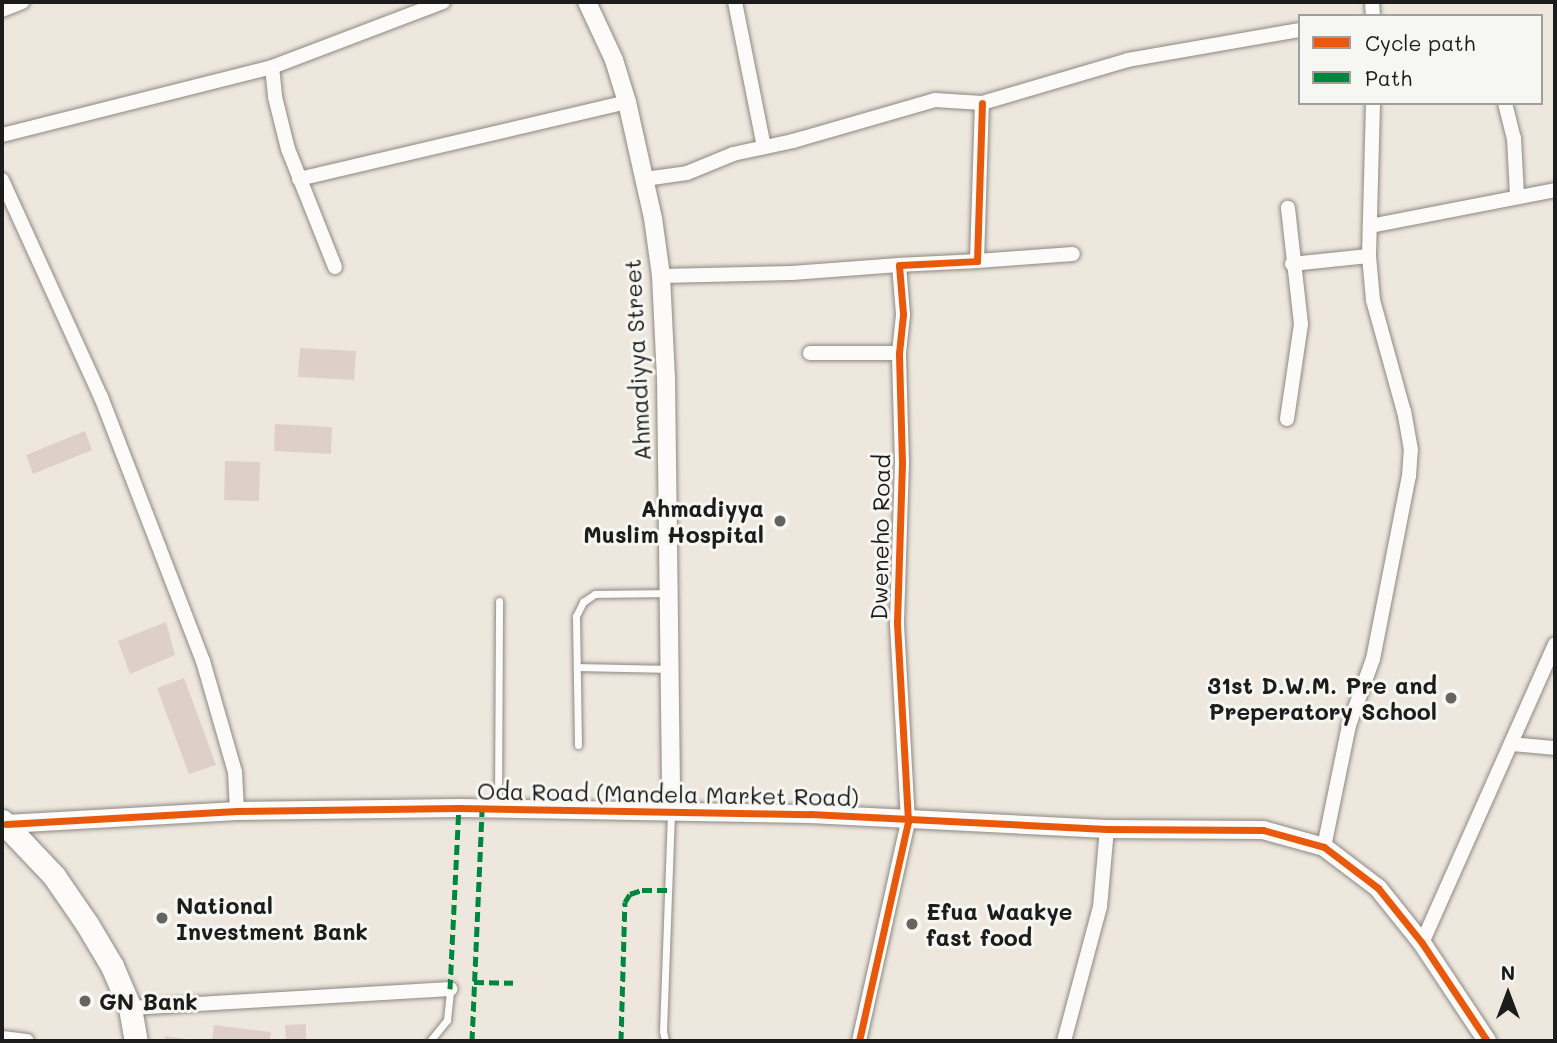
<!DOCTYPE html>
<style>
body{margin:0}
#map{position:relative;width:1557px;height:1043px;overflow:hidden;background:#eee7dd;font-family:Mali,sans-serif}
div>[style]{position:absolute}
.building>*{inset:0;background:#ded0c8}
.roads{filter:drop-shadow(0 0 2px #8c8883) drop-shadow(0 0 2px #8c8883)}
.service>*{height:7px;margin:-3.5px;padding:0 3.5px;transform-origin:3.5px;border-radius:3.5px;background:#fcfbfa}
.minor>*{height:14px;margin:-7px;padding:0 7px;transform-origin:7px;border-radius:7px;background:#fcfbfa}
.tertiary>*{height:18px;margin:-9px;padding:0 9px;transform-origin:9px;border-radius:9px;background:#fcfbfa}
.primary>*{height:23px;margin:-11.5px;padding:0 11.5px;transform-origin:11.5px;border-radius:11.5px;background:#fcfbfa}
.quiet>*{height:5px;margin-top:-2.5px;transform-origin:0;background:repeating-linear-gradient(90deg,#00873e 0 10px,transparent 0 15px)}
.cycleway>*{height:7px;margin:-3.5px;padding:0 3.5px;transform-origin:3.5px;border-radius:3.5px;background:#e8590c}
.dots>*{width:19px;height:19px;translate:-50% -50%;box-sizing:border-box;border:4px solid #f6f6f2;border-radius:50%}
span{translate:-50% -50%;white-space:nowrap;text-align:center;line-height:1.15;-webkit-text-stroke:6px #f6f6f2;paint-order:stroke}
.street-label{font-size:23px;color:#1c1c1c}
.poi-label{font-size:23px;color:#1c1c1c;font-weight:700}
.right{translate:-100% -50%;text-align:right}
.left{translate:0 -50%;text-align:left}
.frame{position:absolute;inset:0;border:4px solid #1c1c1c;pointer-events:none}
.legend{position:absolute;left:1298px;top:14px;width:245px;height:91px;box-sizing:border-box;background:#f6f6f2;border:2px solid #9f9f9c;margin:0;padding:9px 12px;list-style:none;font-size:21px;color:#1c1c1c}
.legend li{display:flex;align-items:center;gap:14px;height:35px}
.legend b{width:35px;border:2px solid #9f9f9c}
.north{position:absolute;left:1473px;top:959px;width:70px;height:70px;-webkit-text-stroke:5px #f6f6f2;paint-order:stroke;rotate:0deg;font-size:19px;font-weight:700;line-height:28px;text-align:center;color:#1c1c1c}
.north::after{content:'';display:block;margin:auto;width:24px;height:32px;background:#1c1c1c;clip-path:polygon(50% 0,100% 100%,50% 72%,0 100%)}
</style>
<div id="map">
<div class="building">
<div style="clip-path:polygon(300px 348px,356px 351px,354px 380px,298px 377px)"></div>
<div style="clip-path:polygon(275px 424px,332px 427px,331px 454px,274px 451px)"></div>
<div style="clip-path:polygon(85px 431px,92px 450px,33px 474px,26px 455px)"></div>
<div style="clip-path:polygon(225px 461px,260px 462px,259px 501px,224px 500px)"></div>
<div style="clip-path:polygon(166px 622px,175px 655px,130px 674px,118px 641px)"></div>
<div style="clip-path:polygon(184px 678px,216px 765px,189px 774px,157px 688px)"></div>
<div style="clip-path:polygon(306px 1024px,306px 1041px,286px 1041px,285px 1025px)"></div>
<div style="clip-path:polygon(214px 1025px,271px 1032px,270px 1041px,212px 1041px)"></div>
<div style="clip-path:polygon(165px 1036px,194px 1040px,194px 1041px,164px 1041px)"></div>
</div>
<div class="roads">
<div class="service">
<div style="left:579px;top:667px;width:90px;rotate:1.3deg"></div>
<div style="left:578px;top:745px;width:129px;rotate:-90.9deg"></div>
<div style="left:576px;top:616px;width:16px;rotate:-63deg"></div>
<div style="left:583px;top:602px;width:14px;rotate:-34deg"></div>
<div style="left:595px;top:594px;width:73px;rotate:-0.8deg"></div>
<div style="left:498px;top:807px;width:206px;rotate:-89.7deg"></div>
<div style="left:430px;top:1041px;width:27px;rotate:-51deg"></div>
<div style="left:447px;top:1020px;width:31px;rotate:-84deg"></div>
<div style="left:665px;top:1041px;width:10px;rotate:-101deg"></div>
<div style="left:663px;top:1031px;width:220px;rotate:-87.9deg"></div>
</div>
<div class="minor">
<div style="left:735px;top:2px;width:148px;rotate:78.7deg"></div>
<div style="left:1372px;top:2px;width:14px;rotate:86deg"></div>
<div style="left:2px;top:10px;width:22px;rotate:-22deg"></div>
<div style="left:272px;top:67px;width:30px;rotate:84deg"></div>
<div style="left:275px;top:97px;width:54px;rotate:76deg"></div>
<div style="left:288px;top:149px;width:127px;rotate:68.3deg"></div>
<div style="left:1505px;top:103px;width:36px;rotate:76deg"></div>
<div style="left:1514px;top:138px;width:58px;rotate:87deg"></div>
<div style="left:2px;top:135px;width:278px;rotate:-14.1deg"></div>
<div style="left:272px;top:67px;width:183px;rotate:-20.8deg"></div>
<div style="left:299px;top:179px;width:337px;rotate:-13.2deg"></div>
<div style="left:645px;top:179px;width:42px;rotate:-8.1deg"></div>
<div style="left:687px;top:173px;width:50px;rotate:-22.4deg"></div>
<div style="left:733px;top:154px;width:61px;rotate:-12.2deg"></div>
<div style="left:793px;top:141px;width:148px;rotate:-16.1deg"></div>
<div style="left:935px;top:100px;width:47px;rotate:3.7deg"></div>
<div style="left:982px;top:103px;width:152px;rotate:-16.4deg"></div>
<div style="left:1128px;top:60px;width:175px;rotate:-9.9deg"></div>
<div style="left:2px;top:180px;width:239px;rotate:65.5deg"></div>
<div style="left:101px;top:397px;width:283px;rotate:68.9deg"></div>
<div style="left:203px;top:661px;width:116px;rotate:73.9deg"></div>
<div style="left:235px;top:772px;width:39px;rotate:87deg"></div>
<div style="left:1370px;top:226px;width:188px;rotate:-11deg"></div>
<div style="left:977px;top:261px;width:96px;rotate:-4.2deg"></div>
<div style="left:1292px;top:264px;width:77px;rotate:-5.9deg"></div>
<div style="left:661px;top:276px;width:131px;rotate:-1.3deg"></div>
<div style="left:792px;top:273px;width:107px;rotate:-4.3deg"></div>
<div style="left:810px;top:353px;width:89px"></div>
<div style="left:1287px;top:419px;width:96px;rotate:-81.6deg"></div>
<div style="left:1301px;top:324px;width:117px;rotate:-96.4deg"></div>
<div style="left:1511px;top:744px;width:44px;rotate:5.2deg"></div>
<div style="left:1324px;top:847px;width:125px;rotate:-78.4deg"></div>
<div style="left:1349px;top:725px;width:70px;rotate:-70deg"></div>
<div style="left:1373px;top:659px;width:187px;rotate:-78.9deg"></div>
<div style="left:1409px;top:476px;width:26px;rotate:-86deg"></div>
<div style="left:1411px;top:450px;width:39px;rotate:-100deg"></div>
<div style="left:1404px;top:412px;width:116px;rotate:-105.5deg"></div>
<div style="left:1373px;top:300px;width:44px;rotate:-95.2deg"></div>
<div style="left:1369px;top:256px;width:153px;rotate:-88.5deg"></div>
<div style="left:1422px;top:943px;width:327px;rotate:-66deg"></div>
<div style="left:130px;top:1008px;width:321px;rotate:-3.4deg"></div>
<div style="left:2px;top:1038px;width:25px;rotate:7deg"></div>
<div style="left:859px;top:1041px;width:225px;rotate:-77.4deg"></div>
<div style="left:908px;top:821px;width:199px;rotate:-93.2deg"></div>
<div style="left:897px;top:622px;width:159px;rotate:-88.2deg"></div>
<div style="left:902px;top:463px;width:110px;rotate:-91.6deg"></div>
<div style="left:899px;top:353px;width:39px;rotate:-84deg"></div>
<div style="left:903px;top:314px;width:49px;rotate:-94.7deg"></div>
<div style="left:899px;top:265px;width:78px;rotate:-2.9deg"></div>
<div style="left:977px;top:261px;width:158px;rotate:-88.2deg"></div>
<div style="left:1064px;top:1041px;width:139px;rotate:-75deg"></div>
<div style="left:1100px;top:907px;width:78px;rotate:-84.9deg"></div>
</div>
<div class="tertiary">
<div style="left:587px;top:2px;width:64px;rotate:65deg"></div>
<div style="left:614px;top:60px;width:44px;rotate:72.8deg"></div>
<div style="left:627px;top:102px;width:119px;rotate:77.4deg"></div>
<div style="left:653px;top:218px;width:59px;rotate:82.1deg"></div>
<div style="left:661px;top:276px;width:101px;rotate:87.2deg"></div>
<div style="left:666px;top:377px;width:434px;rotate:89.3deg"></div>
<div style="left:6px;top:824px;width:231px;rotate:-3.2deg"></div>
<div style="left:237px;top:811px;width:222px;rotate:-0.8deg"></div>
<div style="left:459px;top:808px;width:351px;rotate:1deg"></div>
<div style="left:810px;top:814px;width:297px;rotate:2.9deg"></div>
<div style="left:1107px;top:829px;width:156px;rotate:0.4deg"></div>
<div style="left:1263px;top:830px;width:63px;rotate:15.6deg"></div>
<div style="left:1324px;top:847px;width:68px;rotate:37.2deg"></div>
<div style="left:1378px;top:888px;width:70px;rotate:51.3deg"></div>
<div style="left:1422px;top:943px;width:118px;rotate:56.4deg"></div>
</div>
<div class="primary">
<div style="left:2px;top:821px;width:76px;rotate:46.6deg"></div>
<div style="left:54px;top:876px;width:58px;rotate:55.5deg"></div>
<div style="left:87px;top:924px;width:49px;rotate:59.2deg"></div>
<div style="left:112px;top:966px;width:46px;rotate:66.8deg"></div>
<div style="left:130px;top:1008px;width:34px;rotate:80deg"></div>
</div>
</div>
<div class="quiet">
<div style="left:474px;top:982px;width:39px;rotate:1deg"></div>
<div style="left:450px;top:989px;width:181px;rotate:-87.2deg"></div>
<div style="left:472px;top:1041px;width:232px;rotate:-87.5deg"></div>
<div style="left:621px;top:1041px;width:139px;rotate:-88.4deg"></div>
<div style="left:625px;top:902px;width:9px;rotate:-58deg"></div>
<div style="left:630px;top:894px;width:13px;rotate:-18deg"></div>
<div style="left:642px;top:890px;width:27px"></div>
</div>
<div class="cycleway">
<div style="left:6px;top:824px;width:231px;rotate:-3.2deg"></div>
<div style="left:237px;top:811px;width:222px;rotate:-0.8deg"></div>
<div style="left:459px;top:808px;width:351px;rotate:1deg"></div>
<div style="left:810px;top:814px;width:297px;rotate:2.9deg"></div>
<div style="left:1107px;top:829px;width:156px;rotate:0.4deg"></div>
<div style="left:1263px;top:830px;width:63px;rotate:15.6deg"></div>
<div style="left:1324px;top:847px;width:68px;rotate:37.2deg"></div>
<div style="left:1378px;top:888px;width:70px;rotate:51.3deg"></div>
<div style="left:1422px;top:943px;width:118px;rotate:56.4deg"></div>
<div style="left:859px;top:1041px;width:225px;rotate:-77.4deg"></div>
<div style="left:908px;top:821px;width:199px;rotate:-93.2deg"></div>
<div style="left:897px;top:622px;width:159px;rotate:-88.2deg"></div>
<div style="left:902px;top:463px;width:110px;rotate:-91.6deg"></div>
<div style="left:899px;top:353px;width:39px;rotate:-84deg"></div>
<div style="left:903px;top:314px;width:49px;rotate:-94.7deg"></div>
<div style="left:899px;top:265px;width:78px;rotate:-2.9deg"></div>
<div style="left:977px;top:261px;width:158px;rotate:-88.2deg"></div>
</div>
<div class="dots">
<div style="left:780px;top:521px;background:#666360"></div>
<div style="left:1451px;top:698px;background:#666360"></div>
<div style="left:162px;top:918px;background:#666360"></div>
<div style="left:912px;top:924px;background:#666360"></div>
<div style="left:85px;top:1001px;background:#666360"></div>
</div>
<div class="street-label">
<span style="left:637px;top:360px;rotate:-93deg">Ahmadiyya Street</span>
<span style="left:880px;top:537px;rotate:-89deg">Dweneho Road</span>
<span style="left:668px;top:794px;rotate:1deg">Oda Road (Mandela Market Road)</span>
</div>
<div class="poi-label">
<span class="right" style="left:764px;top:521px">Ahmadiyya<br>Muslim Hospital</span>
<span class="right" style="left:1437px;top:698px">31st D.W.M. Pre and<br>Preperatory School</span>
<span class="left" style="left:176px;top:918px">National<br>Investment Bank</span>
<span class="left" style="left:926px;top:924px">Efua Waakye<br>fast food</span>
<span class="left" style="left:99px;top:1001px">GN Bank</span>
</div>
<div class="frame"></div>
<ul class="legend">
<li><b style="height:9px;background:#e8590c"></b>Cycle path</li>
<li><b style="height:9px;background:#00873e"></b>Path</li>
</ul>
<div class="north">N</div>
</div>
